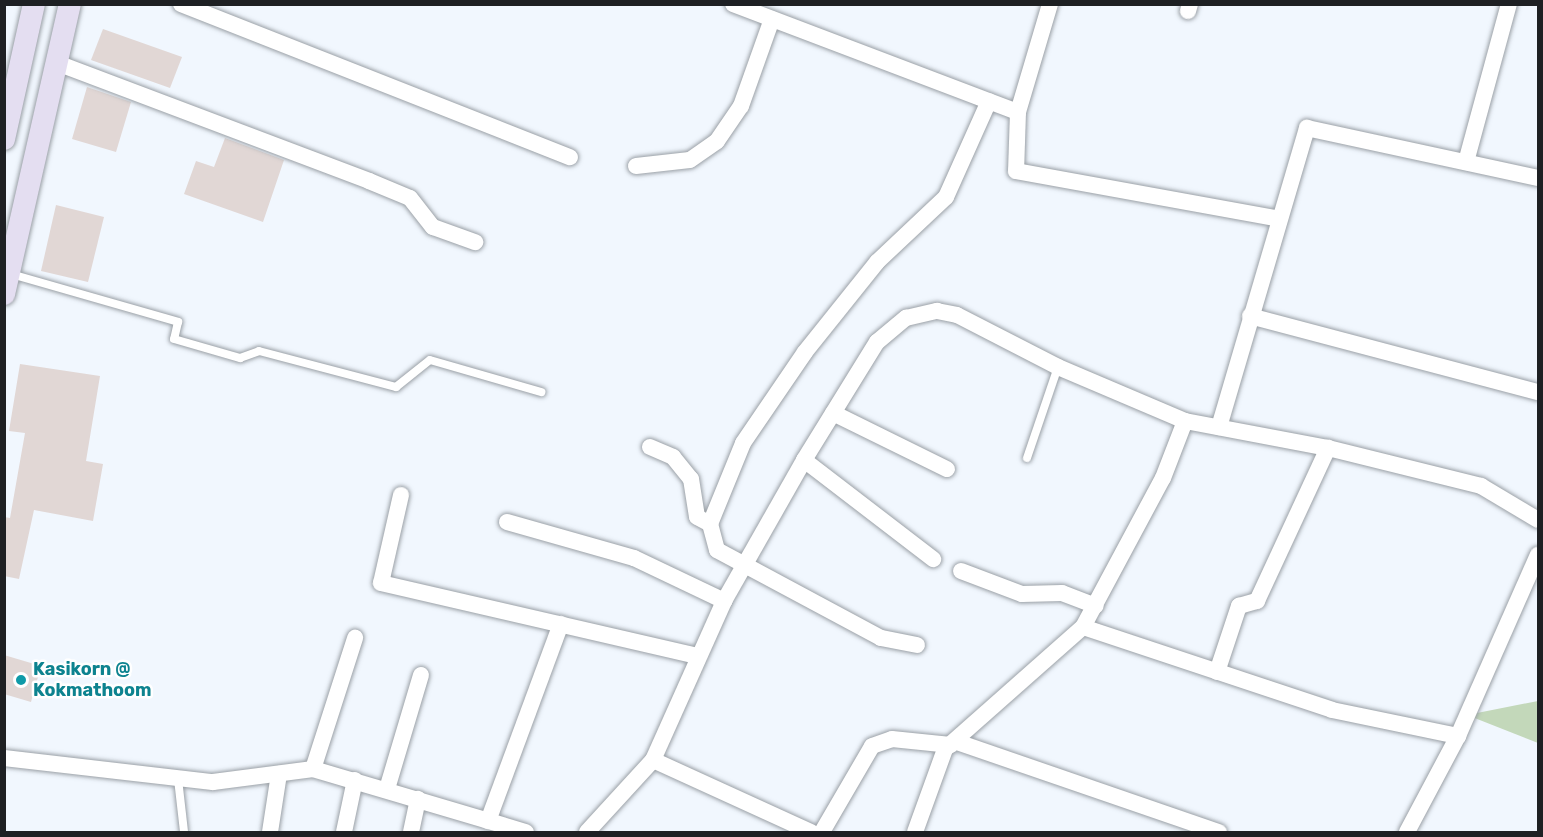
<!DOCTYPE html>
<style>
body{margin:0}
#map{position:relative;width:1543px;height:837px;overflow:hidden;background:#f1f7fe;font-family:Rubik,sans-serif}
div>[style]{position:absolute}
.green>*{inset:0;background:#c3d8ba}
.building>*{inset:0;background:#e1d7d5}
.roads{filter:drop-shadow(0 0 2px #9aa0a6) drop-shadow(0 0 2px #9aa0a6)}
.lane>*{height:8px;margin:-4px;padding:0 4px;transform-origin:4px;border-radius:4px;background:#fff}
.street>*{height:16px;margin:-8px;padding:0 8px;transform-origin:8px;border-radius:8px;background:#fff}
.secondary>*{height:22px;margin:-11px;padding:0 11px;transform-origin:11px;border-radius:11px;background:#e4def1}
.dots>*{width:16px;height:16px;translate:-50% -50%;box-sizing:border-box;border:3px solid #fff;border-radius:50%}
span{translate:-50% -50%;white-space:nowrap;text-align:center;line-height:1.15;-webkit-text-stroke:5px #fff;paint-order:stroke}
.culture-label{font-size:18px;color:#0d838f;font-weight:700}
.left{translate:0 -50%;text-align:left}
.frame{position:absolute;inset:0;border:6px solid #1e2023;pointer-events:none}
</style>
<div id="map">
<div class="green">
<div style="clip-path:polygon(1538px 701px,1538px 743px,1467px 715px)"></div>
</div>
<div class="building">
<div style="clip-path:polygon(103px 29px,182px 57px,170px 88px,91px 60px)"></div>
<div style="clip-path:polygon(87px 87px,131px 102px,116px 152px,72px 139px)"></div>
<div style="clip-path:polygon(225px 138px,284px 160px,263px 222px,184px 194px,196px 161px,214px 167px)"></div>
<div style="clip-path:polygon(56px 205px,104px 217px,88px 282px,41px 271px)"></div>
<div style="clip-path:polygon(20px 364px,100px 376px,86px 461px,103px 464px,93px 521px,34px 510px,19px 579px,4px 576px,4px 517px,10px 518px,25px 433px,9px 431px)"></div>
<div style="clip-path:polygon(4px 655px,41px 666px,31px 702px,4px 694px)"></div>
</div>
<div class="roads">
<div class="lane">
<div style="left:11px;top:274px;width:174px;rotate:16deg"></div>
<div style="left:178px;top:322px;width:17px;rotate:103deg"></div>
<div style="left:174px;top:339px;width:69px;rotate:16.1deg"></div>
<div style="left:240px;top:358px;width:20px;rotate:-20deg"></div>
<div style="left:259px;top:351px;width:142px;rotate:14.7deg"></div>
<div style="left:396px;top:387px;width:43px;rotate:-38.5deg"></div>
<div style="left:430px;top:360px;width:116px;rotate:16.1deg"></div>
<div style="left:1027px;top:458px;width:96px;rotate:-71.2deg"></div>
<div style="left:178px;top:779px;width:53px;rotate:83.5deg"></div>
</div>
<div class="street">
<div style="left:181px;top:4px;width:418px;rotate:21.5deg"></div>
<div style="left:733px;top:4px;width:305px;rotate:20.8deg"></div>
<div style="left:1018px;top:112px;width:113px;rotate:-73.5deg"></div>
<div style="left:1188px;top:11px;width:7px;rotate:-74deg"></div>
<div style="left:57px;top:63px;width:334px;rotate:20.7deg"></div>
<div style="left:369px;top:181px;width:44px;rotate:22.5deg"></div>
<div style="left:410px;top:198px;width:37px;rotate:52deg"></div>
<div style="left:433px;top:227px;width:45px;rotate:19.7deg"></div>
<div style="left:1018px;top:112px;width:59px;rotate:91.9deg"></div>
<div style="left:1016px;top:171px;width:267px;rotate:10.3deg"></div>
<div style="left:1466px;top:162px;width:164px;rotate:-74.8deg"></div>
<div style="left:636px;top:166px;width:54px;rotate:-6.3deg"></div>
<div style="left:690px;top:160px;width:33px;rotate:-35deg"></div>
<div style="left:717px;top:141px;width:42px;rotate:-55.6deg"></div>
<div style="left:741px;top:106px;width:92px;rotate:-70.4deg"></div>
<div style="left:1250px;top:316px;width:298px;rotate:14.8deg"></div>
<div style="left:833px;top:413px;width:127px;rotate:26.2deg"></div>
<div style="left:1219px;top:427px;width:312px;rotate:-73.6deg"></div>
<div style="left:1307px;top:128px;width:236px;rotate:12.2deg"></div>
<div style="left:650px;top:447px;width:25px;rotate:23deg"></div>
<div style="left:673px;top:457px;width:28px;rotate:51deg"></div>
<div style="left:691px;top:479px;width:38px;rotate:81deg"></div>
<div style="left:697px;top:517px;width:15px;rotate:28deg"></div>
<div style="left:804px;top:460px;width:163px;rotate:37.5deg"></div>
<div style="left:401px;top:495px;width:90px;rotate:102.8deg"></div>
<div style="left:381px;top:583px;width:325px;rotate:13deg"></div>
<div style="left:507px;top:522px;width:132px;rotate:15.8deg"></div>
<div style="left:634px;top:558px;width:100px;rotate:25.5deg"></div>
<div style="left:961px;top:571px;width:65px;rotate:20.7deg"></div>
<div style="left:1022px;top:594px;width:40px;rotate:-1.4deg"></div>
<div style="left:1062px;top:593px;width:36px;rotate:21deg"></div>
<div style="left:1083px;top:627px;width:262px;rotate:18.4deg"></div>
<div style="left:1332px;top:710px;width:129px;rotate:11.7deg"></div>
<div style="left:1458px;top:736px;width:109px;rotate:118deg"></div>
<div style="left:917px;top:645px;width:37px;rotate:-169deg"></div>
<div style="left:881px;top:638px;width:186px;rotate:-151.8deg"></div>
<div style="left:717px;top:550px;width:27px;rotate:-105deg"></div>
<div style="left:710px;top:524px;width:87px;rotate:-67.8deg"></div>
<div style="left:743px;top:443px;width:110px;rotate:-55.7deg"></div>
<div style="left:805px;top:352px;width:115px;rotate:-51.3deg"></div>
<div style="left:877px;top:262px;width:95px;rotate:-43.3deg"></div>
<div style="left:946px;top:197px;width:105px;rotate:-65.9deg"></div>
<div style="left:1217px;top:672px;width:70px;rotate:-71.6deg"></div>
<div style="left:1239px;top:606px;width:19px;rotate:-16deg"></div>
<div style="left:1257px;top:601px;width:169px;rotate:-65.1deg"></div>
<div style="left:1458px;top:736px;width:198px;rotate:-66.2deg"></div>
<div style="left:957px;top:742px;width:277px;rotate:19deg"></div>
<div style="left:4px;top:758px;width:210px;rotate:6.6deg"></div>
<div style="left:213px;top:782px;width:101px;rotate:-7.4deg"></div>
<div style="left:313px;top:769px;width:222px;rotate:16.5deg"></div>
<div style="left:653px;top:760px;width:174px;rotate:24.5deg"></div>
<div style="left:313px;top:769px;width:138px;rotate:-72.2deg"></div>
<div style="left:387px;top:789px;width:119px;rotate:-73.4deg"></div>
<div style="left:488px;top:821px;width:210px;rotate:-69.7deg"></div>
<div style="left:270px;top:832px;width:59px;rotate:-81.2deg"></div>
<div style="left:344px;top:832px;width:53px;rotate:-78.1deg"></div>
<div style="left:411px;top:832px;width:34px;rotate:-78deg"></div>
<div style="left:587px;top:832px;width:98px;rotate:-47.5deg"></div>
<div style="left:653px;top:760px;width:174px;rotate:-65.9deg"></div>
<div style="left:724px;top:601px;width:162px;rotate:-60.4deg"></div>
<div style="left:804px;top:460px;width:139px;rotate:-58.3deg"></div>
<div style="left:877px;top:342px;width:38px;rotate:-40deg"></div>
<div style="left:906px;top:318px;width:32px;rotate:-13deg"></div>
<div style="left:937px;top:311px;width:20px;rotate:11deg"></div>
<div style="left:957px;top:315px;width:114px;rotate:27.2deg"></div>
<div style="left:1058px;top:367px;width:138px;rotate:23deg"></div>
<div style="left:1185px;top:421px;width:146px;rotate:10.7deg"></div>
<div style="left:1328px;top:448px;width:158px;rotate:13.9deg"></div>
<div style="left:1481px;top:486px;width:66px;rotate:30.8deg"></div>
<div style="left:822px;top:832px;width:99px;rotate:-59.8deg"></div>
<div style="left:872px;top:746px;width:21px;rotate:-19deg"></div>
<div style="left:892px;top:739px;width:59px;rotate:5.8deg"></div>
<div style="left:915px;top:832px;width:88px;rotate:-70.1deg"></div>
<div style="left:945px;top:749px;width:184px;rotate:-41.5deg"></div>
<div style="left:1083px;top:627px;width:169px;rotate:-61.8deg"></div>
<div style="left:1163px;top:478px;width:61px;rotate:-68.9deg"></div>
</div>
<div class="secondary">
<div style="left:4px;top:139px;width:138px;rotate:-77.5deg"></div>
<div style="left:4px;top:294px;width:297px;rotate:-77.2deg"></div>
</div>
</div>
<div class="dots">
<div style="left:21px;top:680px;background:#0f9aa8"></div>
</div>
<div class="culture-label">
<span class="left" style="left:33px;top:680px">Kasikorn @<br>Kokmathoom</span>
</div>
<div class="frame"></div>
</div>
